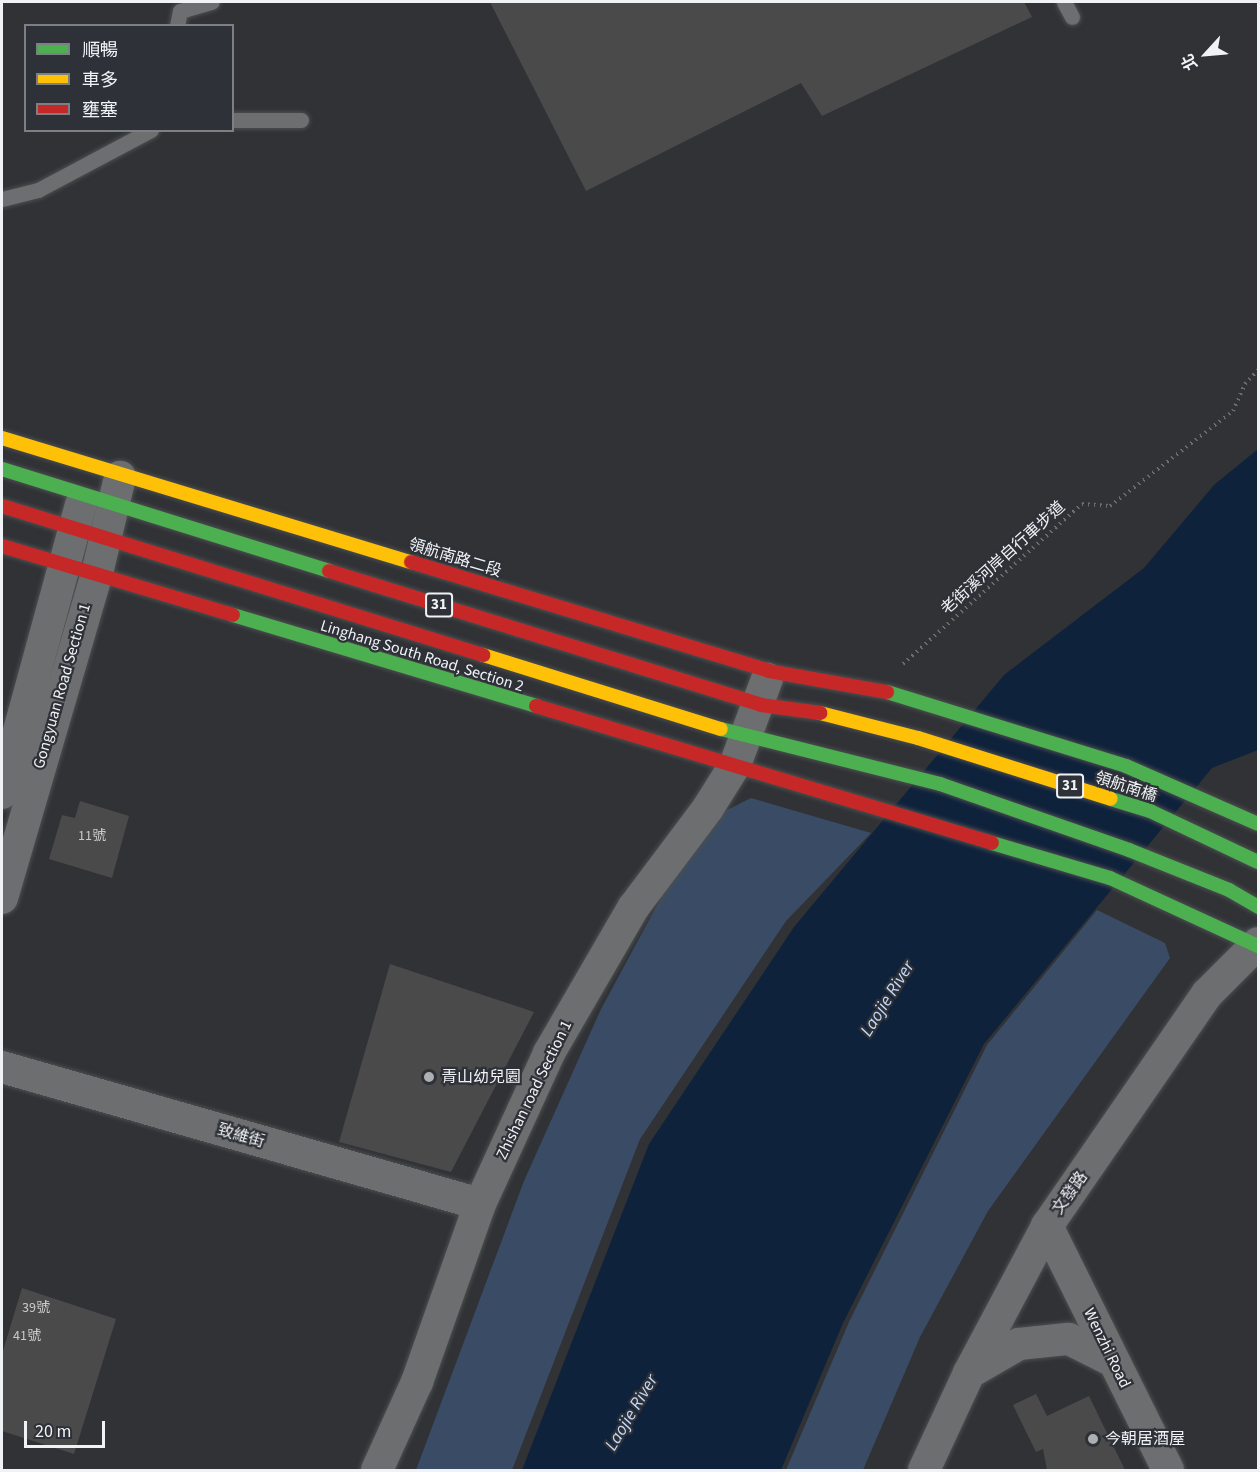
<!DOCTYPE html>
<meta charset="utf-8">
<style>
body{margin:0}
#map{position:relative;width:1260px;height:1472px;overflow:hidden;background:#303235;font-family:"Source Sans 3","Noto Sans TC",sans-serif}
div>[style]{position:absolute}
.green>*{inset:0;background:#3a4c65}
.water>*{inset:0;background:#0f223c}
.building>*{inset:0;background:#4b4a4b}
.path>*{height:4px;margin-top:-2px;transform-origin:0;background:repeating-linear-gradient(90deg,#6c6d6f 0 1.5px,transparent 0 6px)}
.roads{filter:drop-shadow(0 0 2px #4c4e50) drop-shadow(0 0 2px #4c4e50)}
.lane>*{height:15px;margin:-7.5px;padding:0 7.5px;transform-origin:7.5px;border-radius:7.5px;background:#6c6e70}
.street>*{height:32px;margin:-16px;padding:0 16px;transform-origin:16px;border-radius:16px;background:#6c6e70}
.fast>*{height:14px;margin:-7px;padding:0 7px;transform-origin:7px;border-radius:7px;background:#4caf50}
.slow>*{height:14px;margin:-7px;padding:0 7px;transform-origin:7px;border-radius:7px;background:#ffc107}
.jam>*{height:14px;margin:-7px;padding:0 7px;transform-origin:7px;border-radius:7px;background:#c62828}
.dots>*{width:16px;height:16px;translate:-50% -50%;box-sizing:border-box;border:3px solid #2e3137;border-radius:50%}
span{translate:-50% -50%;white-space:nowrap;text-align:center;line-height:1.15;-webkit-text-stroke:4.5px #2e3137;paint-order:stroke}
.number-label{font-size:14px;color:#c7c9cb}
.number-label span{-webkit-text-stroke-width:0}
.shield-label span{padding:2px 4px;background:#2e3137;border:2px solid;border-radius:4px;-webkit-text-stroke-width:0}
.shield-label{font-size:15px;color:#f0f3f6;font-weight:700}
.street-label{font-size:16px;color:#f0f3f6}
.poi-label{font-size:16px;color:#f0f3f6}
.left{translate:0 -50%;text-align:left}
.water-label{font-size:18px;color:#c2dafd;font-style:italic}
.frame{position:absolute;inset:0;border:3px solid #f0f3f6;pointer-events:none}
.legend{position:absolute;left:24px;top:24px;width:210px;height:108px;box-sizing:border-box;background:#2e3137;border:2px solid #7c7f83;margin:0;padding:8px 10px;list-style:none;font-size:18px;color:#f0f3f6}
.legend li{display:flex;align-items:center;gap:12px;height:30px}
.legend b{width:30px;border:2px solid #7c7f83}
.north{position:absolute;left:1176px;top:24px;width:60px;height:60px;-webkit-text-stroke:4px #2e3137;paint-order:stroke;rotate:244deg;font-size:16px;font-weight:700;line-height:24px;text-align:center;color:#f0f3f6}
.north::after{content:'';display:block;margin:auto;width:21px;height:27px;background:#f0f3f6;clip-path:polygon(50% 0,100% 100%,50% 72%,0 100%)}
.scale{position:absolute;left:24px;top:1421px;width:81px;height:27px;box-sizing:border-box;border:3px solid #f0f3f6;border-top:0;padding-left:8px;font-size:18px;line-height:21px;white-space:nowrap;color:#f0f3f6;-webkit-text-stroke:4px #2e3137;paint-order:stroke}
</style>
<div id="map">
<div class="green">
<div style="clip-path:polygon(751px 798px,871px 833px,786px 921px,640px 1139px,512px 1470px,416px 1470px,524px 1181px,601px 1009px,682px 859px,725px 811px)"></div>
<div style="clip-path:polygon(1097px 910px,1165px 943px,1170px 958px,988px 1211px,920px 1337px,863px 1470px,786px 1470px,849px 1322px,987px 1045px)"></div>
</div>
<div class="water">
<div style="clip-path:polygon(1258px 449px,1258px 750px,1212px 768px,984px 1044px,843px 1323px,781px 1470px,522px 1470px,649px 1144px,794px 927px,1004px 675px,1144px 568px,1214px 485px)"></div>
</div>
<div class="building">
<div style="clip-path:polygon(490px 2px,1024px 2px,1032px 17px,822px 116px,801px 83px,586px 191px)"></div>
<div style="clip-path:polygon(80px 801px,129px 816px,112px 878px,49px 859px,62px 815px,75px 818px)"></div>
<div style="clip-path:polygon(390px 964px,534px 1012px,451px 1172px,339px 1142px)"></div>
<div style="clip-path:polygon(22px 1288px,116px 1319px,74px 1454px,2px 1431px,2px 1354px)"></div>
<div style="clip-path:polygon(1036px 1394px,1047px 1416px,1089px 1396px,1125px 1470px,1047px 1470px,1043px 1449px,1036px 1452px,1013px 1405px)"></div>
</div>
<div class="path">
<div style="left:903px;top:664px;width:240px;rotate:-41.8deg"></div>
<div style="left:1082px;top:504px;width:28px;rotate:4deg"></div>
<div style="left:1110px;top:506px;width:155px;rotate:-37.7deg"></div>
<div style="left:1233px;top:411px;width:30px;rotate:-66deg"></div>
<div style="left:1245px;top:384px;width:19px;rotate:-47deg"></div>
</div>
<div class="roads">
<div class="lane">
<div style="left:1064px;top:2px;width:17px;rotate:62deg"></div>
<div style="left:177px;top:26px;width:15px;rotate:-79deg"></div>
<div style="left:180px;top:11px;width:33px;rotate:-16deg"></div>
<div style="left:232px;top:120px;width:69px"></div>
<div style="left:2px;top:199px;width:37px;rotate:-14deg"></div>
<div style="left:38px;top:190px;width:128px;rotate:-28deg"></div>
</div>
<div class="street">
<div style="left:2px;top:793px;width:299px;rotate:-74.7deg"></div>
<div style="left:2px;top:898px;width:339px;rotate:-73.7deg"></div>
<div style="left:97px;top:573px;width:99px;rotate:-76.5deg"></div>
<div style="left:2px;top:1067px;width:497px;rotate:16deg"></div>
<div style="left:1047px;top:1226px;width:272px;rotate:63.6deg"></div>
<div style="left:969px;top:1373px;width:58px;rotate:-30.1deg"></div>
<div style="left:1019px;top:1344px;width:19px;rotate:-6deg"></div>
<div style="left:1038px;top:1342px;width:31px;rotate:-6deg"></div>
<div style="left:1069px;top:1339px;width:49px;rotate:26.6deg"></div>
<div style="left:377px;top:1470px;width:97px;rotate:-65.6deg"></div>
<div style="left:417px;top:1382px;width:189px;rotate:-70.5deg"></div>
<div style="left:480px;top:1204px;width:166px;rotate:-65.4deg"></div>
<div style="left:549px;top:1053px;width:168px;rotate:-59.9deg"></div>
<div style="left:633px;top:908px;width:125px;rotate:-53.1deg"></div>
<div style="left:708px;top:808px;width:51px;rotate:-57.9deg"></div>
<div style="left:735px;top:765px;width:92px;rotate:-69.6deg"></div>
<div style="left:924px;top:1470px;width:107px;rotate:-65.1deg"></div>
<div style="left:969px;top:1373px;width:166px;rotate:-62deg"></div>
<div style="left:1047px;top:1226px;width:282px;rotate:-55.4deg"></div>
<div style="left:1207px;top:994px;width:72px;rotate:-45deg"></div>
</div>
<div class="fast">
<div style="left:2px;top:469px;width:343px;rotate:17.3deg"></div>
<div style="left:233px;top:615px;width:316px;rotate:16.7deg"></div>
<div style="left:887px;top:692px;width:250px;rotate:17.2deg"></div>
<div style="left:1126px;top:766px;width:144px;rotate:23.7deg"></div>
<div style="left:721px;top:729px;width:226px;rotate:14.1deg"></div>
<div style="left:940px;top:784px;width:200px;rotate:19.2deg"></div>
<div style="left:1129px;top:850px;width:108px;rotate:21.8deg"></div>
<div style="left:1229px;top:890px;width:34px;rotate:30deg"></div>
<div style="left:1111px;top:799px;width:41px;rotate:17.1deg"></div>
<div style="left:1150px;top:811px;width:119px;rotate:25.3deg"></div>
<div style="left:992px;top:843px;width:123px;rotate:16.5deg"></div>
<div style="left:1110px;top:878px;width:163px;rotate:24.7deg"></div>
</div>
<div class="slow">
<div style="left:2px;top:438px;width:427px;rotate:16.9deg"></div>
<div style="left:483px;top:655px;width:249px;rotate:17.3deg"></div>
<div style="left:820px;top:713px;width:101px;rotate:14.3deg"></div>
<div style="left:918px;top:738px;width:202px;rotate:17.5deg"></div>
</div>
<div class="jam">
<div style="left:2px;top:506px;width:504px;rotate:17.21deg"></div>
<div style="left:2px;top:546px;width:241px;rotate:16.6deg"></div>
<div style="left:411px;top:562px;width:374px;rotate:16.9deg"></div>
<div style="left:769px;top:671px;width:120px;rotate:10.1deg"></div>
<div style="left:329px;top:571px;width:452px;rotate:17.2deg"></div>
<div style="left:761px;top:705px;width:60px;rotate:7.7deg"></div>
<div style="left:536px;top:706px;width:476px;rotate:16.7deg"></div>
</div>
</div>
<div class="dots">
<div style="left:429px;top:1077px;background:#adafb2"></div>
<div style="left:1093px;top:1439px;background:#adafb2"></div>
</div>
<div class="number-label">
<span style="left:92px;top:836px">11號</span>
<span style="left:36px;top:1308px">39號</span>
<span style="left:27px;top:1336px">41號</span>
</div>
<div class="shield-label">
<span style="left:439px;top:605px">31</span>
<span style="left:1070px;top:786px">31</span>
</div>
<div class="street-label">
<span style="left:455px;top:558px;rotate:17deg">領航南路二段</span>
<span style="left:1003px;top:558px;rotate:-42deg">老街溪河岸自行車步道</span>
<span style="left:422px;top:656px;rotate:17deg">Linghang South Road, Section 2</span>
<span style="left:62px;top:686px;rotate:-74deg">Gongyuan Road Section 1</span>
<span style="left:1126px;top:787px;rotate:18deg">領航南橋</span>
<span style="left:534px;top:1090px;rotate:-64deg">Zhishan road Section 1</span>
<span style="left:241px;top:1136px;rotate:16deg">致維街</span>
<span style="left:1070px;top:1193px;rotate:-55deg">文發路</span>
<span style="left:1107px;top:1348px;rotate:64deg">Wenzhi Road</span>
</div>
<div class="poi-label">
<span class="left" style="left:441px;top:1077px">青山幼兒園</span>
<span class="left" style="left:1105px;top:1439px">今朝居酒屋</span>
</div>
<div class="water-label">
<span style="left:888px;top:999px;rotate:-58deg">Laojie River</span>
<span style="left:632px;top:1413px;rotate:-59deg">Laojie River</span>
</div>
<div class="frame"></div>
<ul class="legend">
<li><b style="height:8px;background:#4caf50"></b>順暢</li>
<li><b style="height:8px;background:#ffc107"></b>車多</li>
<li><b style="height:8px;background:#c62828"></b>壅塞</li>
</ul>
<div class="north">北</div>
<div class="scale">20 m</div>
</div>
